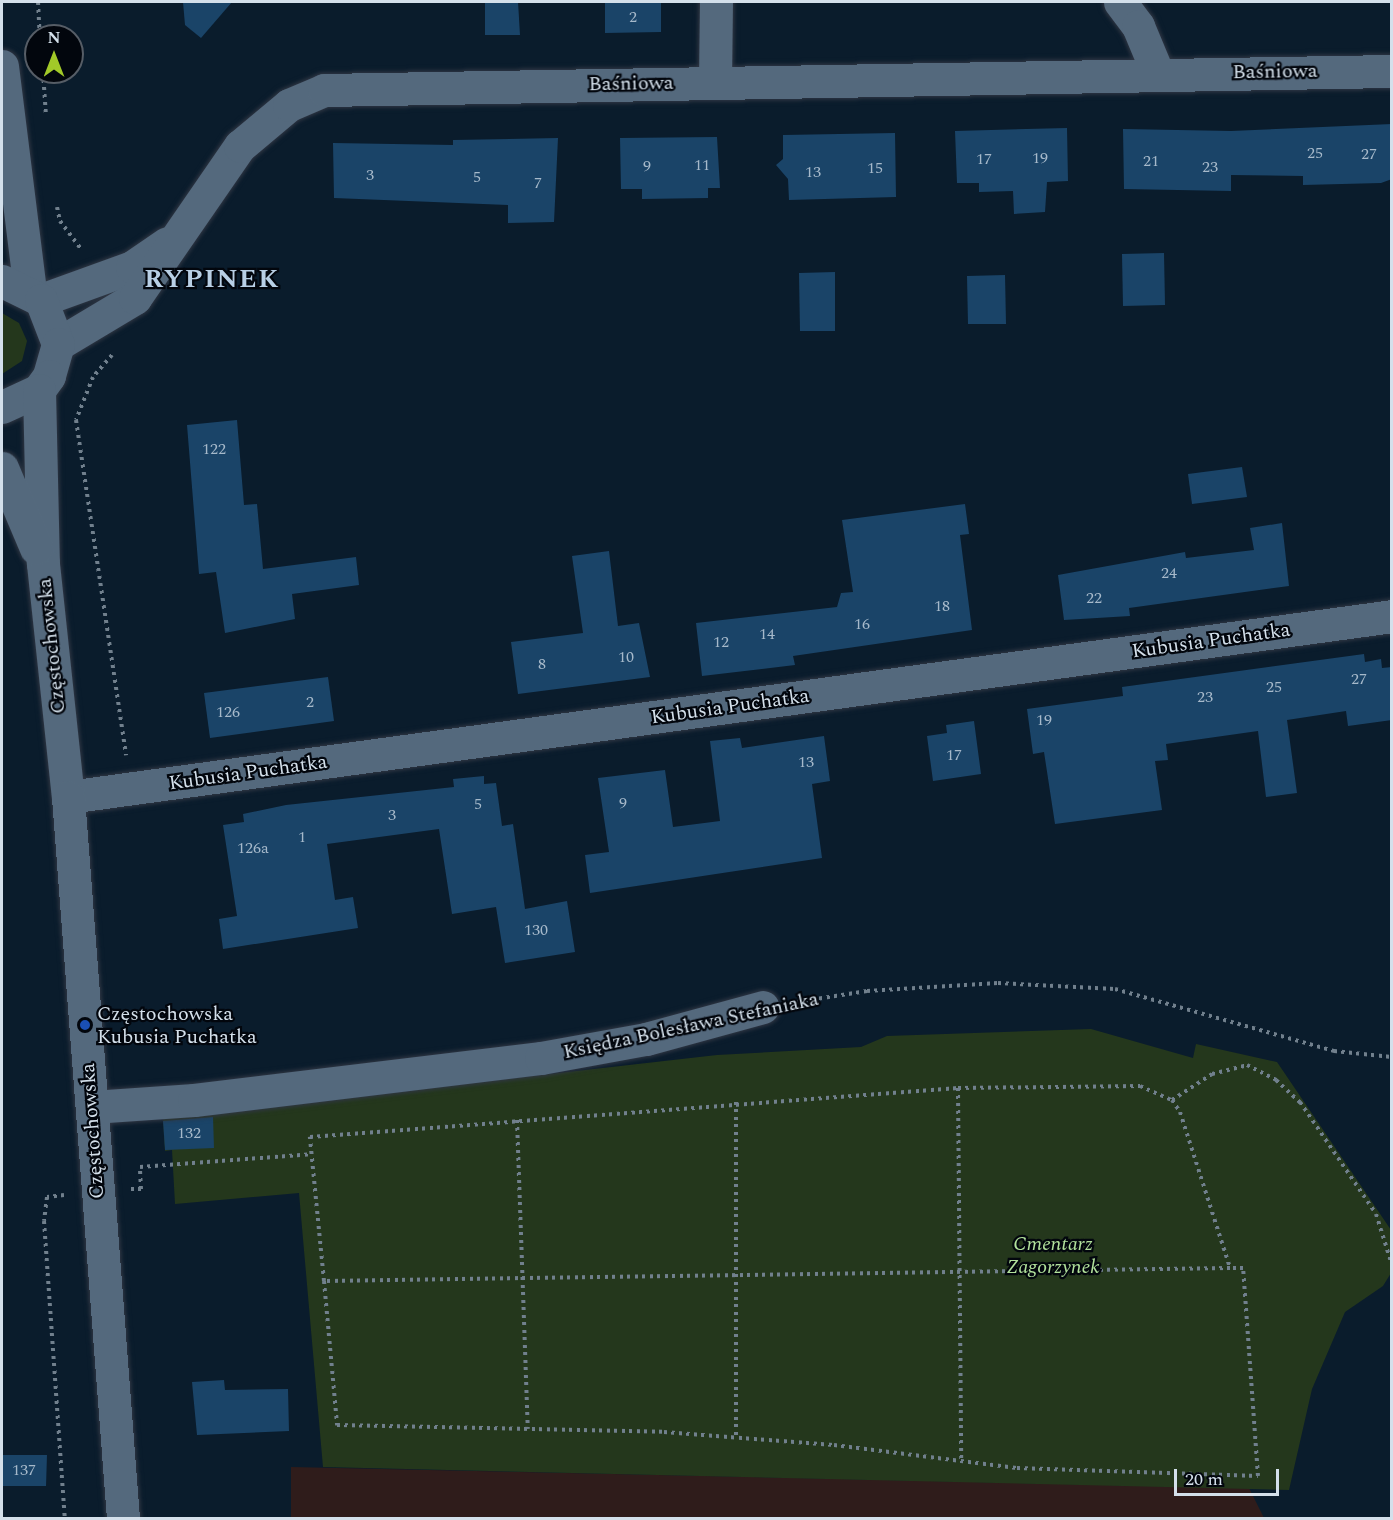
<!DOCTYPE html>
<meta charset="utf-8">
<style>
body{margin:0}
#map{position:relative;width:1393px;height:1520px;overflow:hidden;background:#0a1c2c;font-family:Spectral,serif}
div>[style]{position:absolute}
.industrial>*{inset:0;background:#2f1c1b}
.green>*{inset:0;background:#24371c}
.building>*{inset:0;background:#1a4468}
.path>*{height:4px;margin-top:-2px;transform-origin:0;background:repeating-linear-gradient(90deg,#71808d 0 3px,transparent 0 7.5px)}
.roads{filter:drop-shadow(0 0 2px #2f3643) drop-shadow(0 0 2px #2f3643)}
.street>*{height:33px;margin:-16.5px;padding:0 16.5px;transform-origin:16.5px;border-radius:16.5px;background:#54697d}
.secondary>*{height:33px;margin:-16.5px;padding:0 16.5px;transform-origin:16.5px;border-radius:16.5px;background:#54697d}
.dots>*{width:16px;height:16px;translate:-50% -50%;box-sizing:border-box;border:3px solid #02060d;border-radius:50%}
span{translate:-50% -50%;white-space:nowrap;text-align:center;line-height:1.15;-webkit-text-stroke:4.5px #02060d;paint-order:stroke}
.number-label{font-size:16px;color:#a6b9ca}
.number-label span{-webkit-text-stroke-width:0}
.street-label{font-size:20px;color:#d4e0eb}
.poi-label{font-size:20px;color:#d4e0eb}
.left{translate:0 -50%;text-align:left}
.park-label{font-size:20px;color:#b2e29c;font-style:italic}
.district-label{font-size:26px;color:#b8cfe5;font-weight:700;letter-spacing:1.5px}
.frame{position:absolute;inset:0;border:3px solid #d4e0eb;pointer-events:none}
.north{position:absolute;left:24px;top:24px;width:60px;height:60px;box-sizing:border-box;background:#02060d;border:2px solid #565d66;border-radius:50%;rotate:0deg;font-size:16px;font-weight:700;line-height:24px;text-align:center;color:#d4e0eb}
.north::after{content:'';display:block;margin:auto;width:21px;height:27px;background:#a2c928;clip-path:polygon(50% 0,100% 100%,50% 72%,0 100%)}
.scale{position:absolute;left:1174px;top:1469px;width:105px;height:27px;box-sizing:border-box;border:3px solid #d4e0eb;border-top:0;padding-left:8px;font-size:18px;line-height:21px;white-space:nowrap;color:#d4e0eb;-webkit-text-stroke:4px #02060d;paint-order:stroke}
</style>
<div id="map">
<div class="industrial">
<div style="clip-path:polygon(291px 1467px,1249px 1488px,1264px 1518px,291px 1518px)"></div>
</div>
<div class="green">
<div style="clip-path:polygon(2px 313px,19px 323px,27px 341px,22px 361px,2px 374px)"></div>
<div style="clip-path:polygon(1091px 1029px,1193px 1058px,1196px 1044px,1277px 1062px,1391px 1230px,1391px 1273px,1383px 1286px,1345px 1312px,1312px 1389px,1289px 1490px,323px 1467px,299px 1193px,175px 1204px,172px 1150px,165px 1151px,163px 1118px,717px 1055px,861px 1047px,887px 1036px)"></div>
</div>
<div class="building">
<div style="clip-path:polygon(183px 2px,232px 2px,201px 38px,185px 25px)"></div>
<div style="clip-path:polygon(485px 2px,518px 2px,520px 35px,485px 35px)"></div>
<div style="clip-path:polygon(605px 2px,661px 2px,661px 32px,605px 33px)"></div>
<div style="clip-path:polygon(1392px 124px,1392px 179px,1381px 183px,1303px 185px,1303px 176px,1231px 175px,1231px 191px,1124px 189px,1123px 129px,1231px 131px)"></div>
<div style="clip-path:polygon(1067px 128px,1068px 181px,1047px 182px,1045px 212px,1014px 214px,1013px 191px,979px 192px,979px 183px,957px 183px,955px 131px)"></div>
<div style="clip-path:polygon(895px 133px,896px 197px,789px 200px,788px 179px,776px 165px,783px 159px,783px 135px)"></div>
<div style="clip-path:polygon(717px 137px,720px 188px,708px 188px,708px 198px,642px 199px,642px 189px,621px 189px,620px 138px)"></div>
<div style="clip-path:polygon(558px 138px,554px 222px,508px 223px,508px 205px,334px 198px,333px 143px,453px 145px,453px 140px)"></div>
<div style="clip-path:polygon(1164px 253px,1165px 305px,1123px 306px,1122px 254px)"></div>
<div style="clip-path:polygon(835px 272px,835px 331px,800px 331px,799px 273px)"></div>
<div style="clip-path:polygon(1005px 275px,1006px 324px,968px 324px,967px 276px)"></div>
<div style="clip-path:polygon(237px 420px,244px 505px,257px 504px,263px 569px,356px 557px,359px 585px,292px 594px,295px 619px,225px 633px,216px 572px,199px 574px,187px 425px)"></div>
<div style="clip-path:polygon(1242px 467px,1247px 497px,1192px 504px,1188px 474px)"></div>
<div style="clip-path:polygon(965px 504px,969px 534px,960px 535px,972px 630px,793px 656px,795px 665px,702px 676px,696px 623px,837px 607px,841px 593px,853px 592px,842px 520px)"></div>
<div style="clip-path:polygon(1282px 523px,1289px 586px,1129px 608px,1130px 616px,1064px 620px,1058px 575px,1185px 552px,1186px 558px,1254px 550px,1250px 528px)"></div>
<div style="clip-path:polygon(609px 551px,618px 626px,639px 623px,650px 677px,518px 694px,511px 642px,583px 633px,572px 556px)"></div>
<div style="clip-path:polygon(1364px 654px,1365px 662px,1381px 659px,1382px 668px,1392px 667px,1392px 720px,1348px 726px,1346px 711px,1287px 720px,1297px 793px,1266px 797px,1258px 731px,1166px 744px,1168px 760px,1155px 761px,1162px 810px,1055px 824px,1044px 752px,1033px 754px,1027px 709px,1123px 696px,1122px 687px)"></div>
<div style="clip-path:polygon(328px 677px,334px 721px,210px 738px,204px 693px)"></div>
<div style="clip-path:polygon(974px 721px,981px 774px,933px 781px,927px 736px,947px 733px,946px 725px)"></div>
<div style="clip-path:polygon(824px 736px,830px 781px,812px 784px,822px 858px,590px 893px,585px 855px,609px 852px,598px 778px,665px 770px,673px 827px,720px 821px,710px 741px,740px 738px,742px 748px)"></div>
<div style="clip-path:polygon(484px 776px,484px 784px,496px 783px,502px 826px,513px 824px,525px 909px,567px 901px,575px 952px,505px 963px,496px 907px,452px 914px,439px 829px,327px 844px,335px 900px,353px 897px,358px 928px,223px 949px,219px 919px,237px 916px,223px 825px,244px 822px,243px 814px,286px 805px,454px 787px,453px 779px)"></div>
<div style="clip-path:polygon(213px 1117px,214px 1148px,165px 1150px,163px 1121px)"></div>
<div style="clip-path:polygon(224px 1380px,225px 1390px,288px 1389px,289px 1431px,197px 1435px,192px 1382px)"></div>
<div style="clip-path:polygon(2px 1455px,47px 1455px,46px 1486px,2px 1486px)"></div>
</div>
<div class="path">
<div style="left:38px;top:2px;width:34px;rotate:87deg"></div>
<div style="left:43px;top:72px;width:44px;rotate:86.1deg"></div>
<div style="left:57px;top:207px;width:14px;rotate:78deg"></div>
<div style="left:60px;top:221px;width:35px;rotate:53deg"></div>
<div style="left:112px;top:355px;width:29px;rotate:131deg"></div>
<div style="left:93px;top:377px;width:46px;rotate:111.6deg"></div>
<div style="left:76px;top:420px;width:339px;rotate:81.5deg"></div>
<div style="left:797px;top:1002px;width:71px;rotate:-8.9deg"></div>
<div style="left:867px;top:991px;width:131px;rotate:-3.5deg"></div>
<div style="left:998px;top:983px;width:117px;rotate:2.9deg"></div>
<div style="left:1115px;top:989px;width:228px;rotate:15.8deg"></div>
<div style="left:1334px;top:1051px;width:58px;rotate:5.9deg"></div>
<div style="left:1140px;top:1086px;width:35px;rotate:24deg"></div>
<div style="left:1172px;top:1100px;width:14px;rotate:56deg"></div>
<div style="left:1180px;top:1112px;width:164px;rotate:72.2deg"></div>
<div style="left:1230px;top:1268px;width:906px;rotate:179.18deg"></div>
<div style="left:324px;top:1281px;width:145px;rotate:-95.6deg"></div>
<div style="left:310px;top:1137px;width:650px;rotate:-4.32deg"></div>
<div style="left:958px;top:1088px;width:182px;rotate:-0.6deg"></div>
<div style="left:958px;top:1088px;width:375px;rotate:89.5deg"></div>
<div style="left:1172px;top:1100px;width:48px;rotate:-33deg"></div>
<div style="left:1212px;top:1074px;width:36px;rotate:-14deg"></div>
<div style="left:1247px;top:1065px;width:33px;rotate:27deg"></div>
<div style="left:1276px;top:1080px;width:33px;rotate:43deg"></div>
<div style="left:1300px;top:1102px;width:135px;rotate:55.8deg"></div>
<div style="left:1376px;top:1214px;width:53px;rotate:72.6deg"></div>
<div style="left:736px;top:1102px;width:335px;rotate:90deg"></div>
<div style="left:517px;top:1120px;width:309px;rotate:88deg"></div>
<div style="left:131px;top:1189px;width:10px"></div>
<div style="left:141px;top:1189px;width:22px;rotate:-93deg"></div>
<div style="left:140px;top:1167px;width:171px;rotate:-4.3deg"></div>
<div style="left:64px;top:1195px;width:17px;rotate:173deg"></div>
<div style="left:47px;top:1197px;width:24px;rotate:97deg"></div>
<div style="left:44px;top:1221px;width:298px;rotate:86deg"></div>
<div style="left:324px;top:1281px;width:145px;rotate:84.8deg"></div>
<div style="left:337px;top:1425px;width:327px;rotate:1.2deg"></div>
<div style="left:664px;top:1432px;width:170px;rotate:4.4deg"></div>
<div style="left:834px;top:1445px;width:184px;rotate:7.2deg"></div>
<div style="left:1017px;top:1468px;width:241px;rotate:1.9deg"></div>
<div style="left:1258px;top:1476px;width:209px;rotate:-94.1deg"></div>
<div style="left:1243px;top:1268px;width:13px;rotate:180deg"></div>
</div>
<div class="roads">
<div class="street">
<div style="left:1120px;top:2px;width:30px;rotate:53deg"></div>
<div style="left:1138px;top:26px;width:52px;rotate:67.4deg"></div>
<div style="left:715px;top:82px;width:80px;rotate:-89.3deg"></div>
<div style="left:41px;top:300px;width:97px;rotate:-19.9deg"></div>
<div style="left:132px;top:267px;width:42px;rotate:-34.4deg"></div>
<div style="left:58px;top:344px;width:90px;rotate:-30.9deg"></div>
<div style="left:135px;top:298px;width:185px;rotate:-55.4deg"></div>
<div style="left:240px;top:146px;width:64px;rotate:-39.9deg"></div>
<div style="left:289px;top:105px;width:38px;rotate:-23deg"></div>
<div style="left:324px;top:90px;width:1068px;rotate:-1.02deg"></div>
<div style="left:68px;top:797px;width:1336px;rotate:-7.78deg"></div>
<div style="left:92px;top:1107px;width:102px;rotate:-3.9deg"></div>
<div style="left:194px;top:1100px;width:350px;rotate:-6.9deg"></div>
<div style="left:541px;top:1058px;width:107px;rotate:-10.3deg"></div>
<div style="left:646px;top:1039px;width:121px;rotate:-15.3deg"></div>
</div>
<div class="secondary">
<div style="left:2px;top:66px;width:227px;rotate:82.9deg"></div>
<div style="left:2px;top:281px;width:43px;rotate:26deg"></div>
<div style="left:41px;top:300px;width:47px;rotate:68.9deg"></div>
<div style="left:58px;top:344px;width:33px;rotate:106deg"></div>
<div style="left:49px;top:376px;width:17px;rotate:126deg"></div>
<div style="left:39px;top:390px;width:41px;rotate:155.3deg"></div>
<div style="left:39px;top:390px;width:174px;rotate:88.7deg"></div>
<div style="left:43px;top:564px;width:234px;rotate:83.9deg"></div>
<div style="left:68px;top:797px;width:723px;rotate:85.64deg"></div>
<div style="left:2px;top:468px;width:87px;rotate:67deg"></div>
</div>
</div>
<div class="dots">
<div style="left:85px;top:1025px;background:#1a4fb4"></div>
</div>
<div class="number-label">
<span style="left:633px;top:17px">2</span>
<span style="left:1315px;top:153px">25</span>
<span style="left:1369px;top:154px">27</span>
<span style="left:1040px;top:158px">19</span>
<span style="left:984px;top:159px">17</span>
<span style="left:1151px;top:161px">21</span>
<span style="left:702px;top:165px">11</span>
<span style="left:647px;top:166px">9</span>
<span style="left:1210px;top:167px">23</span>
<span style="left:875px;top:168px">15</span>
<span style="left:813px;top:172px">13</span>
<span style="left:370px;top:175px">3</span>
<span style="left:477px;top:177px">5</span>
<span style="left:538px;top:183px">7</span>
<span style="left:214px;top:449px">122</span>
<span style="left:1169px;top:573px">24</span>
<span style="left:1094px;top:598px">22</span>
<span style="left:942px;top:606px">18</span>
<span style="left:862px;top:624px">16</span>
<span style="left:767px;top:634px">14</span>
<span style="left:721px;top:642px">12</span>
<span style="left:626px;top:657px">10</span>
<span style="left:542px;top:664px">8</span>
<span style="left:1359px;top:679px">27</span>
<span style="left:1274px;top:687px">25</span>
<span style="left:1205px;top:697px">23</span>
<span style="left:310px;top:702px">2</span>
<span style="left:228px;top:712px">126</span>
<span style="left:1044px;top:720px">19</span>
<span style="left:954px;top:755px">17</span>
<span style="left:806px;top:762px">13</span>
<span style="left:623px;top:803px">9</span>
<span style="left:478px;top:804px">5</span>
<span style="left:392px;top:815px">3</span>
<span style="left:302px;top:837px">1</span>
<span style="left:253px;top:848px">126a</span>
<span style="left:536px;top:930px">130</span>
<span style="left:189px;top:1133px">132</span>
<span style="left:24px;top:1470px">137</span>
</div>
<div class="street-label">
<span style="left:1275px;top:72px;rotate:-1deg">Baśniowa</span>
<span style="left:631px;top:84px;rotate:-1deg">Baśniowa</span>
<span style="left:1211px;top:641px;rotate:-8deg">Kubusia Puchatka</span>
<span style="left:52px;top:646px;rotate:-96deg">Częstochowska</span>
<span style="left:730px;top:707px;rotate:-8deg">Kubusia Puchatka</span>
<span style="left:248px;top:773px;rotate:-8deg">Kubusia Puchatka</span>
<span style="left:691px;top:1026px;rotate:-12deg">Księdza Bolesława Stefaniaka</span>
<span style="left:93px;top:1131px;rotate:-94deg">Częstochowska</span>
</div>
<div class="poi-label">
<span class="left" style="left:97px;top:1026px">Częstochowska<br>Kubusia Puchatka</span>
</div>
<div class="park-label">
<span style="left:1053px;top:1256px">Cmentarz<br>Zagorzynek</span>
</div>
<div class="district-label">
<span style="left:212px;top:280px">RYPINEK</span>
</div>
<div class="frame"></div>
<div class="north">N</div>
<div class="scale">20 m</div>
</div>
